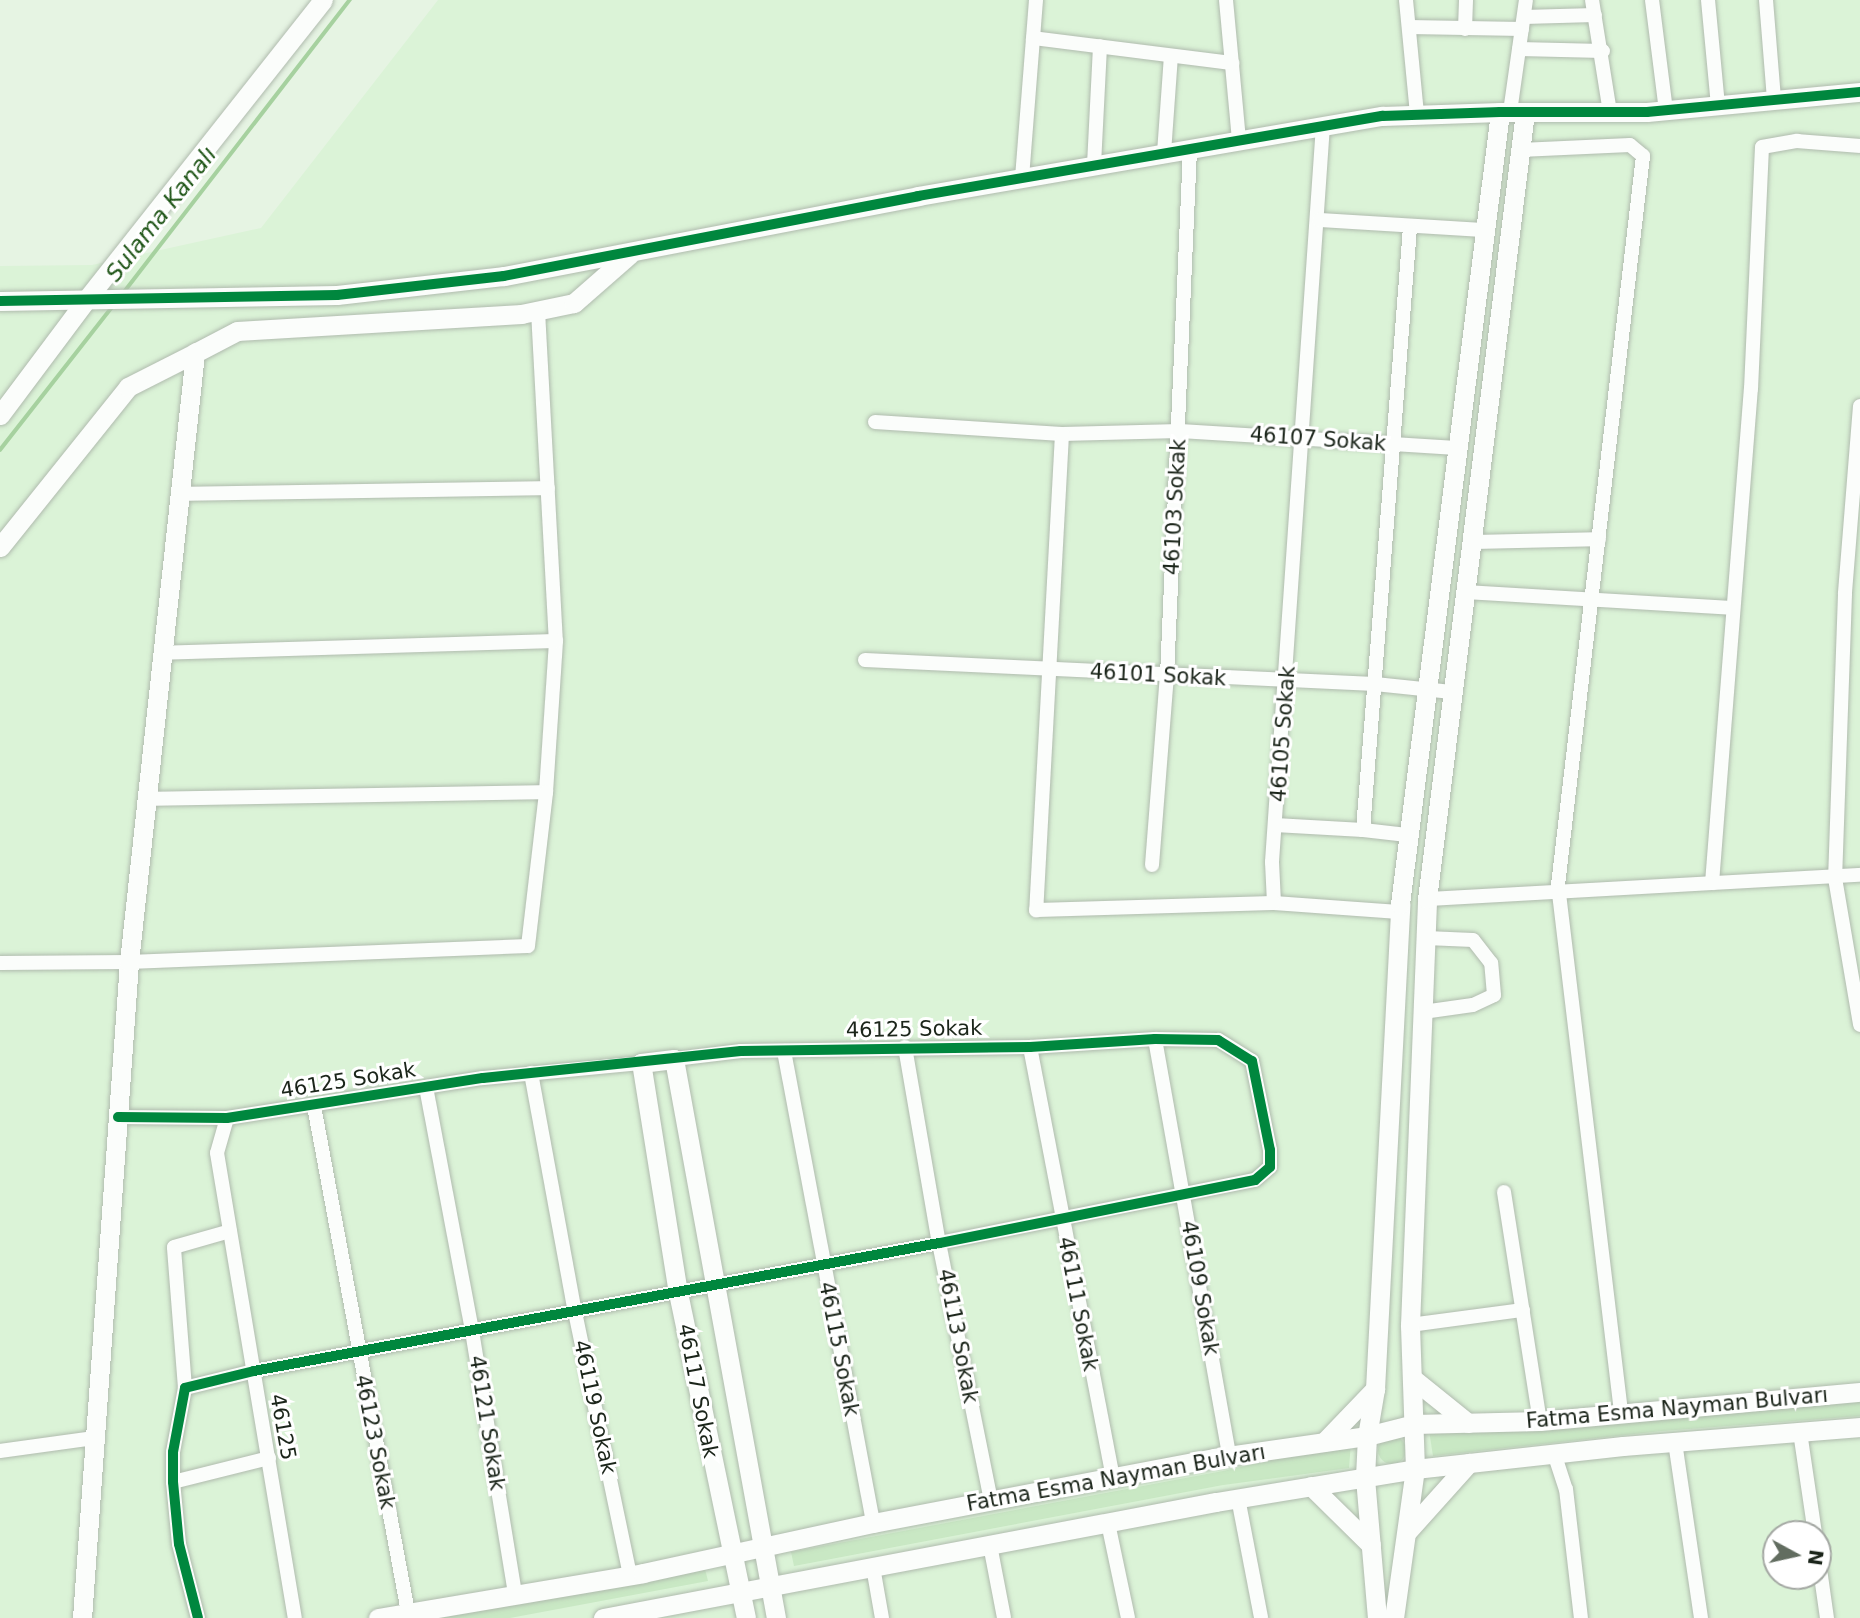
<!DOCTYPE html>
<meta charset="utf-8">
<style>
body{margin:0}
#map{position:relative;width:1860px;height:1618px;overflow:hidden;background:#e6f4e3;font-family:"DejaVu Sans",sans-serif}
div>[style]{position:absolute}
.built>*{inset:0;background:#dbf3d7}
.green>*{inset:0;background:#c9e8c4}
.round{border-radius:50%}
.stream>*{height:3.5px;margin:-1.75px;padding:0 1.75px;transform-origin:1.75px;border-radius:1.75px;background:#a6d19f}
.roads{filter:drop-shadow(0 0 2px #b0bbae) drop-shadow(0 0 2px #b0bbae)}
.street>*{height:14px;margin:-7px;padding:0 7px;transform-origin:7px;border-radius:7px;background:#fbfdfb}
.secondary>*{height:19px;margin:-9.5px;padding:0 9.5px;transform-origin:9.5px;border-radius:9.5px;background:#fbfdfb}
.cycleway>*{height:10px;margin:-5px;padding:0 5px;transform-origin:5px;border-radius:5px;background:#00873e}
span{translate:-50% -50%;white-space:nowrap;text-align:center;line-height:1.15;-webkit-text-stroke:6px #fff;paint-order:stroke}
.street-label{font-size:21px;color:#1b251a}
.water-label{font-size:23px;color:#1f5517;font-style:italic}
.north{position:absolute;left:1762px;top:1520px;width:70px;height:70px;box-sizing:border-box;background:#fff;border:2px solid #a4a8a3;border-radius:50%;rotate:98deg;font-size:19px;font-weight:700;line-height:28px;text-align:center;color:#1b251a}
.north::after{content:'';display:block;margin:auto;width:24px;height:32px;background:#626d60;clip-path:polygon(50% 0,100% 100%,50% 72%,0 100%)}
</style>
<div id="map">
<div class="built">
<div style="clip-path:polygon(evenodd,438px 0,1860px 0,1860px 1618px,0 1618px,0 266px,92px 265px,261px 228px,438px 0,1776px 1534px,1818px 1534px,1818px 1576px,1776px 1576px,1776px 1534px)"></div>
</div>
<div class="green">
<div style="clip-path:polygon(1860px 1401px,1860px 1416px,1662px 1431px,1433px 1456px,1429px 1430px)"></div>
<div class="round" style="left:1378px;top:1436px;width:28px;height:28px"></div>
<div style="clip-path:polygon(1351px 1442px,1349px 1468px,1223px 1485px,794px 1566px,791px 1552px,1223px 1471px)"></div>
<div style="clip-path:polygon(705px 1569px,708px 1581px,510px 1618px,438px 1618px)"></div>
</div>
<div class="stream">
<div style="left:124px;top:292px;width:369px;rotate:-52.3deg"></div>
<div style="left:0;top:450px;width:183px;rotate:-51.9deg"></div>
</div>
<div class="roads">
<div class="street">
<div style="left:1226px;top:0;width:140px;rotate:84.7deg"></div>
<div style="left:1406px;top:0;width:115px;rotate:84.5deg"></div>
<div style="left:1592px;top:0;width:113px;rotate:80.9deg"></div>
<div style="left:1652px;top:0;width:112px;rotate:82.8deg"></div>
<div style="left:1708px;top:0;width:105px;rotate:84.6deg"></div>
<div style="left:1766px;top:0;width:100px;rotate:85.4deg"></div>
<div style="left:1524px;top:17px;width:71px;rotate:-1.6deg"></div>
<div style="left:1409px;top:27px;width:113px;rotate:1deg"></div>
<div style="left:1465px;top:29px;width:29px;rotate:-88deg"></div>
<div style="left:1033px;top:38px;width:201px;rotate:7.2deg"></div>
<div style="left:1519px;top:49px;width:84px;rotate:1.4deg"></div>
<div style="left:1510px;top:112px;width:113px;rotate:-81.9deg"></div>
<div style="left:1323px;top:125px;width:739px;rotate:93.96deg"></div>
<div style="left:1272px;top:862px;width:41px;rotate:87.2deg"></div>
<div style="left:1274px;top:903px;width:125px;rotate:4.1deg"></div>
<div style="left:1520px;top:150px;width:110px;rotate:-2.6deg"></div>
<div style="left:1630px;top:145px;width:17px;rotate:40deg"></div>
<div style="left:1643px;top:156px;width:734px;rotate:96.65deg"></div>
<div style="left:1558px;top:885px;width:531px;rotate:83.18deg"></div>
<div style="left:1164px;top:153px;width:97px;rotate:-85.9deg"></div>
<div style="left:1094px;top:165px;width:119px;rotate:-87.1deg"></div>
<div style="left:1022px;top:178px;width:179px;rotate:-85.5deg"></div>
<div style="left:1319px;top:220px;width:165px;rotate:3.5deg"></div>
<div style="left:538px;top:311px;width:330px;rotate:86.9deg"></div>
<div style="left:1860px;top:406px;width:189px;rotate:94.6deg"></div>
<div style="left:1845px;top:594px;width:284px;rotate:92deg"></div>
<div style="left:1835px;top:878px;width:149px;rotate:80.3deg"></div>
<div style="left:875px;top:422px;width:187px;rotate:3.7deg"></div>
<div style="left:1062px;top:434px;width:118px;rotate:-1.5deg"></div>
<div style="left:1180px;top:431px;width:277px;rotate:3.5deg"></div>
<div style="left:1062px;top:434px;width:477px;rotate:93.1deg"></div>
<div style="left:1036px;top:910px;width:238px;rotate:-1.7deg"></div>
<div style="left:180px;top:494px;width:368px;rotate:-0.9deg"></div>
<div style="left:1470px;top:542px;width:129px;rotate:-1.3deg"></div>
<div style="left:1464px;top:592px;width:269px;rotate:3.4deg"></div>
<div style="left:865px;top:660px;width:511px;rotate:2.69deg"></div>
<div style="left:1375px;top:684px;width:77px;rotate:5.9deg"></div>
<div style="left:147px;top:799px;width:399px;rotate:-1deg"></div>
<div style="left:546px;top:792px;width:151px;rotate:-86.2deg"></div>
<div style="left:556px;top:641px;width:394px;rotate:178.3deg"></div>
<div style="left:1275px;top:825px;width:88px;rotate:3.3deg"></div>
<div style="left:1407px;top:835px;width:44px;rotate:-173.5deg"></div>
<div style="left:1363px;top:830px;width:604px;rotate:-85.54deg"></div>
<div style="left:1152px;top:865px;width:190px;rotate:-85.5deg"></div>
<div style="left:1167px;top:676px;width:528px;rotate:-87.5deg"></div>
<div style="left:1712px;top:883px;width:496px;rotate:-85.5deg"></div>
<div style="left:1751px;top:389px;width:242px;rotate:-87.4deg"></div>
<div style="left:1762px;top:147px;width:36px;rotate:-10deg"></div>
<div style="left:1797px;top:141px;width:63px;rotate:4.5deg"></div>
<div style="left:1427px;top:899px;width:434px;rotate:-3.2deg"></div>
<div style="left:0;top:963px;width:129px;rotate:-0.4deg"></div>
<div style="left:129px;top:962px;width:399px;rotate:-2.3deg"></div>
<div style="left:528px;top:946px;width:155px;rotate:-83.3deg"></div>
<div style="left:1423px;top:1012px;width:50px;rotate:-8deg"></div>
<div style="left:1473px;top:1005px;width:23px;rotate:-25deg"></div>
<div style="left:1494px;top:995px;width:32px;rotate:-95deg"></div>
<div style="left:1491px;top:963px;width:29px;rotate:-128deg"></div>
<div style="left:1473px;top:940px;width:47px;rotate:-177.6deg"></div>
<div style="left:1155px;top:1039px;width:424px;rotate:79.9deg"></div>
<div style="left:905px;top:1047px;width:199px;rotate:80.2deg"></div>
<div style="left:939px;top:1243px;width:262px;rotate:78.6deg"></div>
<div style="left:1030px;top:1047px;width:438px;rotate:79.1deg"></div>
<div style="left:784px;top:1051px;width:480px;rotate:79.3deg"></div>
<div style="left:531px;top:1073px;width:243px;rotate:79.6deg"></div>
<div style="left:575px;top:1312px;width:269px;rotate:78.2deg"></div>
<div style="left:426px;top:1087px;width:248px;rotate:79.3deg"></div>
<div style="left:472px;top:1331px;width:266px;rotate:80.7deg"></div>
<div style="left:314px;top:1106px;width:515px;rotate:79.48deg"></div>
<div style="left:118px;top:1117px;width:109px;rotate:0.5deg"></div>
<div style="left:227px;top:1118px;width:259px;rotate:-8.9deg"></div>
<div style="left:483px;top:1078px;width:159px;rotate:-5.4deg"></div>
<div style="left:227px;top:1118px;width:36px;rotate:106deg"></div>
<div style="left:217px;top:1153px;width:471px;rotate:80.5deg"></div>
<div style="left:1504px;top:1192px;width:232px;rotate:81.1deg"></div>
<div style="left:1410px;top:1325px;width:114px;rotate:-7.6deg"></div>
<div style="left:185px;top:1388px;width:141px;rotate:-94.5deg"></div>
<div style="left:174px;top:1247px;width:58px;rotate:-15.9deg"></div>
<div style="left:1800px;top:1432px;width:103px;rotate:81.6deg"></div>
<div style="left:1675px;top:1442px;width:178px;rotate:81.6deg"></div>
<div style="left:0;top:1451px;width:95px;rotate:-7.9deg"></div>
<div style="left:1554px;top:1453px;width:38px;rotate:72deg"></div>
<div style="left:1566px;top:1489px;width:130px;rotate:83.4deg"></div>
<div style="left:173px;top:1482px;width:99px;rotate:-14deg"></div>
<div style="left:1238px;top:1498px;width:122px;rotate:79.1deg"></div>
<div style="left:1108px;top:1523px;width:97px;rotate:78.1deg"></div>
<div style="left:990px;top:1545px;width:74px;rotate:79.1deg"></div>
<div style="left:1818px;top:1555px;width:64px;rotate:81.9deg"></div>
<div style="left:873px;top:1567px;width:52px;rotate:80deg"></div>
<div style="left:198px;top:1618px;width:76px;rotate:-104.4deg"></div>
<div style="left:179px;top:1544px;width:62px;rotate:-95.5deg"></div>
<div style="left:173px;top:1482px;width:30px;rotate:-90deg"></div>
<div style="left:173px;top:1452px;width:65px;rotate:-79.4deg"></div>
<div style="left:185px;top:1388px;width:71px;rotate:-13.8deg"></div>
<div style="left:254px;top:1371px;width:697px;rotate:-10.58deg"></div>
<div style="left:939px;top:1243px;width:322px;rotate:-11.3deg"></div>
<div style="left:1255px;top:1180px;width:20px;rotate:-41deg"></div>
<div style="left:1270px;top:1167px;width:17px;rotate:-90deg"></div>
<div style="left:1270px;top:1150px;width:91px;rotate:-101.4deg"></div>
<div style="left:1252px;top:1061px;width:40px;rotate:-148deg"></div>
<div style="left:1218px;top:1040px;width:63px;rotate:-179.1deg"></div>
<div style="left:1155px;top:1039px;width:125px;rotate:176.3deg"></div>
<div style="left:1030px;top:1047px;width:289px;rotate:179.2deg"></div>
<div style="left:741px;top:1051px;width:67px;rotate:173.2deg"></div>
</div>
<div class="secondary">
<div style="left:0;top:301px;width:337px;rotate:-1deg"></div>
<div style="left:337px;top:295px;width:168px;rotate:-6.5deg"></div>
<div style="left:504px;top:276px;width:422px;rotate:-10.9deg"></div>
<div style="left:918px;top:196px;width:471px;rotate:-9.8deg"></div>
<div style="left:1382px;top:116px;width:118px;rotate:-1.9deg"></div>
<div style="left:1500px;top:112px;width:147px"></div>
<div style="left:1647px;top:112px;width:214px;rotate:-5.4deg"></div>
<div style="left:0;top:415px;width:144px;rotate:-53.2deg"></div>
<div style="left:86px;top:300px;width:382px;rotate:-51.7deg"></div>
<div style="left:0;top:547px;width:205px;rotate:-51.3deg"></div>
<div style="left:128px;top:387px;width:75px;rotate:-26.9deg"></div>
<div style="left:1412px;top:1378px;width:72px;rotate:38.8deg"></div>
<div style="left:1324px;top:1442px;width:74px;rotate:-46.1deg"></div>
<div style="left:1311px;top:1486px;width:84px;rotate:44.5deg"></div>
<div style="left:1407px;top:1532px;width:93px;rotate:-48.1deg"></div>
<div style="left:82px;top:1618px;width:658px;rotate:-85.9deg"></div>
<div style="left:129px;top:962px;width:613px;rotate:-83.81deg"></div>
<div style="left:195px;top:353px;width:47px;rotate:-27.6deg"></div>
<div style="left:237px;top:331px;width:285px;rotate:-3.4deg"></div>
<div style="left:521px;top:314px;width:54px;rotate:-11.7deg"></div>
<div style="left:574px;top:303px;width:74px;rotate:-41.2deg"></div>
<div style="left:378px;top:1618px;width:269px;rotate:-9.6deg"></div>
<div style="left:643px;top:1573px;width:235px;rotate:-12.3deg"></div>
<div style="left:873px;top:1523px;width:347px;rotate:-10.8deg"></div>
<div style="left:1214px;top:1458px;width:155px;rotate:-8.2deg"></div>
<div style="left:1367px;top:1436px;width:49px;rotate:-14.3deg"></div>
<div style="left:1414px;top:1424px;width:126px;rotate:-1.4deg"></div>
<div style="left:1540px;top:1421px;width:321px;rotate:-5.2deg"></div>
<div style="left:603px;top:1618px;width:624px;rotate:-10.72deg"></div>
<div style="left:1216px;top:1502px;width:202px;rotate:-9.4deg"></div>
<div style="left:1415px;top:1469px;width:209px;rotate:-6.3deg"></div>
<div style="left:1623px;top:1446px;width:238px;rotate:-4.6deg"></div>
<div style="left:746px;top:1618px;width:332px;rotate:-101.8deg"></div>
<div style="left:678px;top:1293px;width:233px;rotate:-99.1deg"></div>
<div style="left:641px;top:1063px;width:33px;rotate:-7deg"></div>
<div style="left:674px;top:1059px;width:568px;rotate:79.66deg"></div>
<div style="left:1377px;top:1618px;width:142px;rotate:-94.9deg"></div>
<div style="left:1365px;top:1477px;width:41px;rotate:-87.2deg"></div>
<div style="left:1367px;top:1436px;width:48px;rotate:-80.3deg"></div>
<div style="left:1375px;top:1389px;width:486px;rotate:-87deg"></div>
<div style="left:1400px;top:904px;width:798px;rotate:-82.8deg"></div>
<div style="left:1394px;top:1618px;width:150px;rotate:-82deg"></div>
<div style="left:1415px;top:1469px;width:144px;rotate:-92deg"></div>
<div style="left:1410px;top:1325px;width:426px;rotate:-87.7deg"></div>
<div style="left:1427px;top:899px;width:793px;rotate:-82.9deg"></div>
</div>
</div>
<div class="cycleway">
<div style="left:0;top:301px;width:337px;rotate:-1deg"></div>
<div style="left:337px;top:295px;width:168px;rotate:-6.5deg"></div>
<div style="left:504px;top:276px;width:422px;rotate:-10.9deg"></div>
<div style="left:918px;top:196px;width:471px;rotate:-9.8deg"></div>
<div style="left:1382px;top:116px;width:118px;rotate:-1.9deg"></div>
<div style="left:1500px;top:112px;width:147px"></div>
<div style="left:1647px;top:112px;width:214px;rotate:-5.4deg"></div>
<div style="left:118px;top:1117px;width:109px;rotate:0.5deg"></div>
<div style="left:227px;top:1118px;width:259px;rotate:-8.9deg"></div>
<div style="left:483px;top:1078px;width:259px;rotate:-6deg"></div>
<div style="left:741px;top:1051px;width:289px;rotate:-0.8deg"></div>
<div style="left:1030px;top:1047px;width:125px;rotate:-3.7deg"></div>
<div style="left:1155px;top:1039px;width:63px;rotate:0.9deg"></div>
<div style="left:1218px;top:1040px;width:40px;rotate:32deg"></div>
<div style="left:1252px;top:1061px;width:91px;rotate:78.6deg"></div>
<div style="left:1270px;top:1150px;width:17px;rotate:90deg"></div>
<div style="left:1270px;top:1167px;width:20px;rotate:139deg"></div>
<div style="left:1255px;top:1180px;width:322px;rotate:168.7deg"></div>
<div style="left:939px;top:1243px;width:697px;rotate:169.42deg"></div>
<div style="left:254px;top:1371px;width:71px;rotate:166.2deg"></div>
<div style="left:185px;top:1388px;width:65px;rotate:100.6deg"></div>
<div style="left:173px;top:1452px;width:30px;rotate:90deg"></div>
<div style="left:173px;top:1482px;width:62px;rotate:84.5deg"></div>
<div style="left:179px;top:1544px;width:76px;rotate:75.6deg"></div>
</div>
<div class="street-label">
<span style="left:1318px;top:439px;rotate:4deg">46107 Sokak</span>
<span style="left:1175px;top:507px;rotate:-87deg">46103 Sokak</span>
<span style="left:1158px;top:675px;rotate:3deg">46101 Sokak</span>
<span style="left:1283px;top:734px;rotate:-86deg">46105 Sokak</span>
<span style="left:914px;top:1029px;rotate:-1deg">46125 Sokak</span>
<span style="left:348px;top:1080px;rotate:-9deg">46125 Sokak</span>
<span style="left:1200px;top:1288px;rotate:80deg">46109 Sokak</span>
<span style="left:1078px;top:1304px;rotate:79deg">46111 Sokak</span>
<span style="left:958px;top:1336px;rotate:79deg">46113 Sokak</span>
<span style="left:839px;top:1349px;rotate:79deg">46115 Sokak</span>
<span style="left:698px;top:1391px;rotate:79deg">46117 Sokak</span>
<span style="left:595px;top:1407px;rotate:78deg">46119 Sokak</span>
<span style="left:1677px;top:1408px;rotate:-5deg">Fatma Esma Nayman Bulvarı</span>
<span style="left:487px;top:1423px;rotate:81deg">46121 Sokak</span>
<span style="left:283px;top:1427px;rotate:80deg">46125</span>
<span style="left:375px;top:1442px;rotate:79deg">46123 Sokak</span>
<span style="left:1116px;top:1478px;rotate:-10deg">Fatma Esma Nayman Bulvarı</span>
</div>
<div class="water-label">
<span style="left:161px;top:214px;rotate:-52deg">Sulama Kanalı</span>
</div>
<div class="north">N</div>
</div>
